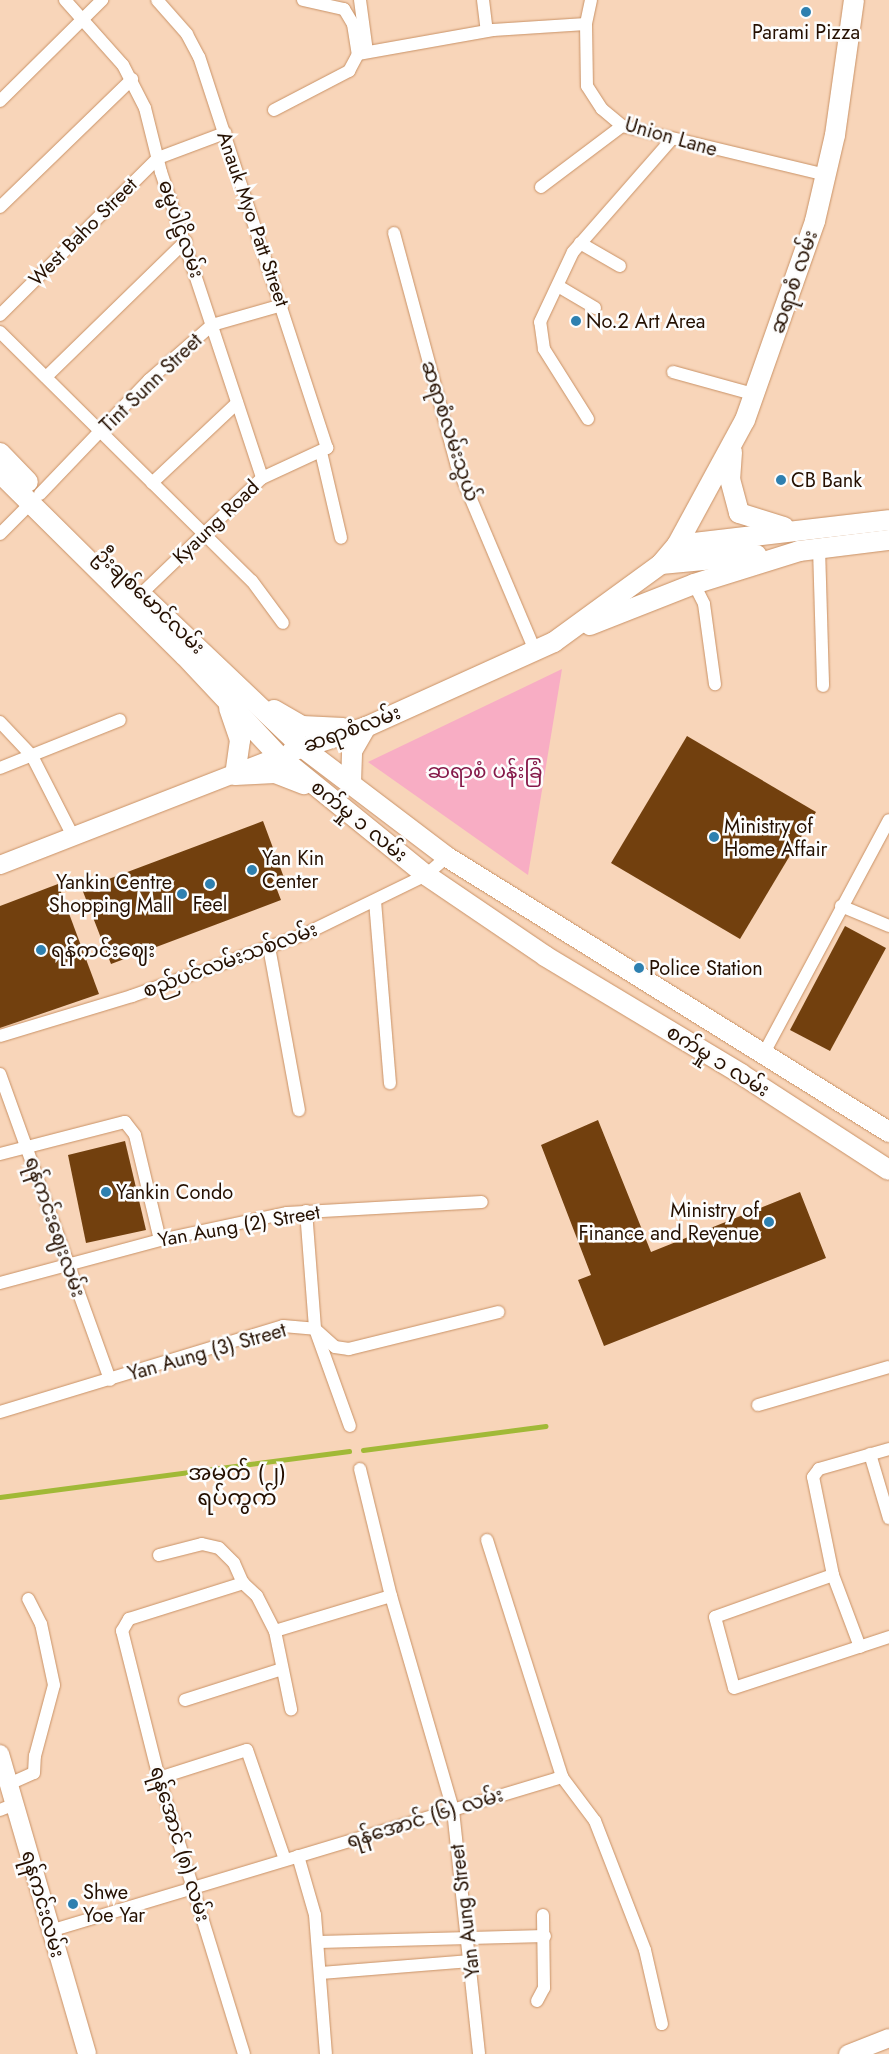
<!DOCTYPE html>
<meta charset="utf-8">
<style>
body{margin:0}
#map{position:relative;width:889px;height:2054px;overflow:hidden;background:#f8d5b9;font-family:Jost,"Noto Sans Myanmar",sans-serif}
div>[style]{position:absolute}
.green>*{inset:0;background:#f8adc4}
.stream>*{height:4.5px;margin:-2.25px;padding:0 2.25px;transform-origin:2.25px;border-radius:2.25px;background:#a1b937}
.building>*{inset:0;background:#72400e}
.roads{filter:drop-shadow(0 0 1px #c99266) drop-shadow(0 0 1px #c99266)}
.street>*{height:12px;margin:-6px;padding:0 6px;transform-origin:6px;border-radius:6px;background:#fff}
.secondary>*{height:18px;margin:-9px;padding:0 9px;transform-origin:9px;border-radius:9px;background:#fff}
.primary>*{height:20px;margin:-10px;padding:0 10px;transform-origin:10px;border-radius:10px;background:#fff}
.dots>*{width:14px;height:14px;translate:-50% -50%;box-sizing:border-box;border:2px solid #fdfdfd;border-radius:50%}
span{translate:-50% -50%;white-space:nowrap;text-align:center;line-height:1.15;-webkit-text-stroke:5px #fdfdfd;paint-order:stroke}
.poi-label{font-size:20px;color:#251001}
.left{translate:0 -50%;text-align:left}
.right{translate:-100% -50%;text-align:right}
.street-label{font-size:20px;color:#251001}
.park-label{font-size:20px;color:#851949}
.quarter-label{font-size:22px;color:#251001}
</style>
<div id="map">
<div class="green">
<div style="clip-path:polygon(562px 669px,528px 875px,368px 762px)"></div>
</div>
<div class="stream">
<div style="left:363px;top:1450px;width:184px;rotate:-7.5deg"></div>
<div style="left:0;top:1497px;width:352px;rotate:-7.5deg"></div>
</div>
<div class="building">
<div style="clip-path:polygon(687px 736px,816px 812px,740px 939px,611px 863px)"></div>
<div style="clip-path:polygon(263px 821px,286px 883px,276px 887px,281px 900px,111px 964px,82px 889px)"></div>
<div style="clip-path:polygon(58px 884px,99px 994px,0 1028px,0 906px)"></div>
<div style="clip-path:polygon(845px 926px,886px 948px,830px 1051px,790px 1030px)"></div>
<div style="clip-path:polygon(598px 1120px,651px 1252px,800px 1192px,826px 1258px,604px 1346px,578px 1280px,591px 1275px,541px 1145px)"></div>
<div style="clip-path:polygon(125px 1141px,146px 1230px,86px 1243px,68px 1155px)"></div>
</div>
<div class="roads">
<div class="street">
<div style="left:65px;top:0;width:87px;rotate:48.3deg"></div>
<div style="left:123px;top:65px;width:48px;rotate:62.9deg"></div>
<div style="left:145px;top:108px;width:66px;rotate:76deg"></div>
<div style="left:161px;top:172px;width:322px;rotate:71.7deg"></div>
<div style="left:303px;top:0;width:42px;rotate:12.4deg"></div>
<div style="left:344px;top:9px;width:17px;rotate:59deg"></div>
<div style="left:353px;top:24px;width:30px;rotate:81deg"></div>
<div style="left:360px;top:0;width:52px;rotate:82.3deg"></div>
<div style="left:483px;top:0;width:31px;rotate:83deg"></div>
<div style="left:591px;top:0;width:25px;rotate:102deg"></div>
<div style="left:586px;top:24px;width:62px;rotate:89.1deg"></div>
<div style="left:587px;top:86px;width:27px;rotate:57deg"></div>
<div style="left:602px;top:109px;width:26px;rotate:40deg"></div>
<div style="left:622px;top:126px;width:210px;rotate:13.5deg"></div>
<div style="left:0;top:101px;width:144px;rotate:-44.7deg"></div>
<div style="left:274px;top:110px;width:85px;rotate:-27.5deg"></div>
<div style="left:349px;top:71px;width:19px;rotate:-62deg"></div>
<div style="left:358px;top:54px;width:137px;rotate:-10.1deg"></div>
<div style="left:493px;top:30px;width:93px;rotate:-3.7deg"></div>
<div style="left:541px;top:187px;width:101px;rotate:-37deg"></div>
<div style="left:0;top:207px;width:184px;rotate:-44.1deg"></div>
<div style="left:394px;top:233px;width:241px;rotate:74.9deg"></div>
<div style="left:457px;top:466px;width:201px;rotate:67.1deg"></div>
<div style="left:580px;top:243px;width:46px;rotate:29.9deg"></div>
<div style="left:558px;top:286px;width:43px;rotate:30.7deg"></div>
<div style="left:0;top:315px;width:223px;rotate:-44.8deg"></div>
<div style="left:158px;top:158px;width:72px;rotate:-20.5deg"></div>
<div style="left:0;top:332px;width:354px;rotate:44.7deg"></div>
<div style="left:252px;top:581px;width:52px;rotate:53.6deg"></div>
<div style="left:673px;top:372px;width:83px;rotate:15.4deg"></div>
<div style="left:46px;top:377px;width:195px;rotate:-44.2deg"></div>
<div style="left:588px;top:419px;width:83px;rotate:-122.2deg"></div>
<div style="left:544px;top:349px;width:27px;rotate:-98deg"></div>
<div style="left:540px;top:322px;width:77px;rotate:-64.8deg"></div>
<div style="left:573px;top:252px;width:149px;rotate:-48.8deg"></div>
<div style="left:321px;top:452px;width:88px;rotate:76.9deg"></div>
<div style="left:152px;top:483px;width:117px;rotate:-43.3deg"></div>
<div style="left:40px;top:494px;width:158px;rotate:-46.3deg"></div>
<div style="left:149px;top:380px;width:84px;rotate:-41.1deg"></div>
<div style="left:212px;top:325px;width:73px;rotate:-15.9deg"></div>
<div style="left:0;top:534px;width:42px;rotate:-45deg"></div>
<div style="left:819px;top:548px;width:138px;rotate:88.3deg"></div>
<div style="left:694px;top:584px;width:22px;rotate:63deg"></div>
<div style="left:704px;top:604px;width:81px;rotate:82.2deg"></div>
<div style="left:141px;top:594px;width:168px;rotate:-43.8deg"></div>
<div style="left:262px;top:478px;width:72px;rotate:-24.8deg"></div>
<div style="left:327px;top:448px;width:411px;rotate:-108.1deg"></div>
<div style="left:199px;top:57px;width:26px;rotate:-118deg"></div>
<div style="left:187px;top:34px;width:45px;rotate:-131.4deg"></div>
<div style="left:0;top:722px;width:47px;rotate:46.7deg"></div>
<div style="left:32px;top:756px;width:92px;rotate:62.9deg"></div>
<div style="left:0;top:768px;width:129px;rotate:-21.8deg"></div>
<div style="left:375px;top:901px;width:183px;rotate:85.3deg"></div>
<div style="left:841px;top:906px;width:52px;rotate:22.6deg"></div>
<div style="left:269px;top:947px;width:166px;rotate:79.6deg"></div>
<div style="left:0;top:1036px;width:138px;rotate:-16.9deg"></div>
<div style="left:132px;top:996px;width:184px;rotate:-19.7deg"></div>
<div style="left:305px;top:934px;width:135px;rotate:-26deg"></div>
<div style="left:426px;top:875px;width:28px;rotate:-41deg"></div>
<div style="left:764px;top:1053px;width:264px;rotate:-61.8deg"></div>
<div style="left:0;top:1074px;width:325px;rotate:70.2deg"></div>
<div style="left:0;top:1154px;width:129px;rotate:-14.4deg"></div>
<div style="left:125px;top:1122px;width:16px;rotate:52deg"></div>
<div style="left:135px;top:1135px;width:108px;rotate:76.6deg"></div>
<div style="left:306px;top:1211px;width:118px;rotate:85.6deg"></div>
<div style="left:315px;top:1329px;width:103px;rotate:70.2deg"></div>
<div style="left:0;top:1283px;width:166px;rotate:-15deg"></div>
<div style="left:160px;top:1240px;width:130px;rotate:-12deg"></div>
<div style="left:287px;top:1213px;width:195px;rotate:-3.2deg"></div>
<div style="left:758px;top:1405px;width:136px;rotate:-16.2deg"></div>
<div style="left:0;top:1412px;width:296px;rotate:-16.9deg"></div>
<div style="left:283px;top:1326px;width:32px;rotate:5deg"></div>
<div style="left:315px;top:1329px;width:27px;rotate:42deg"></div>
<div style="left:335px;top:1347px;width:14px;rotate:8deg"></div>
<div style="left:349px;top:1349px;width:154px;rotate:-13.9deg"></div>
<div style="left:870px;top:1454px;width:67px;rotate:73.5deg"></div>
<div style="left:360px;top:1469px;width:131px;rotate:76.3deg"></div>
<div style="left:391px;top:1596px;width:223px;rotate:73.8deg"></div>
<div style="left:453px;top:1810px;width:245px;rotate:83.9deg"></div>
<div style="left:487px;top:1540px;width:249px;rotate:72.4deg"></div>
<div style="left:562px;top:1777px;width:55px;rotate:53.1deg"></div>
<div style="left:595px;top:1821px;width:138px;rotate:68.8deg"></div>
<div style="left:645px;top:1950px;width:76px;rotate:77.1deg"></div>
<div style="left:159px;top:1555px;width:44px;rotate:-14.3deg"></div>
<div style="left:202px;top:1544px;width:17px;rotate:13deg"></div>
<div style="left:219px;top:1548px;width:21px;rotate:45deg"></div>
<div style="left:234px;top:1563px;width:22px;rotate:66deg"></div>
<div style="left:833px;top:1575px;width:125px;rotate:160.4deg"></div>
<div style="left:715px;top:1617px;width:73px;rotate:75deg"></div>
<div style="left:734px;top:1688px;width:163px;rotate:-18.2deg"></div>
<div style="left:275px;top:1631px;width:80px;rotate:78.4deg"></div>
<div style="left:860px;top:1647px;width:77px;rotate:-110.6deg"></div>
<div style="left:833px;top:1575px;width:100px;rotate:-101.5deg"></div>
<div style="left:813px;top:1477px;width:10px;rotate:-53deg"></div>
<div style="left:819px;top:1469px;width:73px;rotate:-15.9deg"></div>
<div style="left:185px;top:1700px;width:102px;rotate:-17.7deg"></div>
<div style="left:159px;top:1778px;width:92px;rotate:-17.7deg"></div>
<div style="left:247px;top:1750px;width:116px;rotate:70.9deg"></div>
<div style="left:9px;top:1784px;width:27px;rotate:-24deg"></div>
<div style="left:34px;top:1773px;width:17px;rotate:-87deg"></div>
<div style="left:35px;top:1756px;width:73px;rotate:-75deg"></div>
<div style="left:54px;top:1685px;width:62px;rotate:-102deg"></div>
<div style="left:41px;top:1624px;width:28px;rotate:-117deg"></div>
<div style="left:0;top:1810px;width:16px;rotate:-22deg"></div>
<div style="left:298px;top:1856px;width:61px;rotate:73.9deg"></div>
<div style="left:315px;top:1915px;width:139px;rotate:85.5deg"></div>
<div style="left:50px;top:1931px;width:535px;rotate:-16.74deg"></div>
<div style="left:319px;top:1942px;width:226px;rotate:-1.5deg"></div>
<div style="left:321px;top:1973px;width:150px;rotate:-4.6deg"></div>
<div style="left:537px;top:2001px;width:15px;rotate:-62deg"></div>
<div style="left:544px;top:1988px;width:73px;rotate:-90.8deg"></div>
<div style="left:244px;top:2054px;width:289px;rotate:-107.1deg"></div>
<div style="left:159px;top:1778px;width:152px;rotate:-104.1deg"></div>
<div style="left:122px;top:1631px;width:14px;rotate:-60deg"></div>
<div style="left:129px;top:1619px;width:120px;rotate:-17.5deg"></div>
<div style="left:243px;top:1583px;width:19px;rotate:43deg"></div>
<div style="left:257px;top:1596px;width:39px;rotate:63deg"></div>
<div style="left:275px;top:1631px;width:121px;rotate:-16.8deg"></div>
</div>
<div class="secondary">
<div style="left:0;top:865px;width:300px;rotate:-21.3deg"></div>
<div style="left:0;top:1754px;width:312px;rotate:73.8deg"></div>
<div style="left:848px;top:2054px;width:44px;rotate:-21.3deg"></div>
</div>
<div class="primary">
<div style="left:732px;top:452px;width:27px;rotate:94deg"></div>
<div style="left:730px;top:479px;width:35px;rotate:75deg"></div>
<div style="left:739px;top:513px;width:47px;rotate:17.3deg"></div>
<div style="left:0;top:453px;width:40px;rotate:46deg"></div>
<div style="left:0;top:473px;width:260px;rotate:44.7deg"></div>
<div style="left:185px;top:656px;width:137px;rotate:46.8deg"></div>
<div style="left:279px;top:756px;width:189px;rotate:39deg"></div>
<div style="left:426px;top:875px;width:144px;rotate:34.2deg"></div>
<div style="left:545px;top:956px;width:229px;rotate:31deg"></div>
<div style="left:741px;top:1074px;width:176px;rotate:33deg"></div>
<div style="left:677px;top:545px;width:213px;rotate:-6.7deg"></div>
<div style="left:661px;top:564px;width:96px;rotate:-5.4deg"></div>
<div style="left:146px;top:599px;width:215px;rotate:43.5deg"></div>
<div style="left:302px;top:747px;width:182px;rotate:37.2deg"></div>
<div style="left:447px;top:857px;width:521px;rotate:31.89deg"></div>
<div style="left:590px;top:625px;width:112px;rotate:-21.5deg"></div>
<div style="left:694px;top:584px;width:110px;rotate:-17.4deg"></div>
<div style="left:799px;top:551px;width:91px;rotate:-7deg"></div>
<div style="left:229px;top:708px;width:34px;rotate:71deg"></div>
<div style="left:240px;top:740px;width:35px;rotate:98deg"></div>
<div style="left:235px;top:775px;width:40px;rotate:-2.9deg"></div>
<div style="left:275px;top:773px;width:31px;rotate:21deg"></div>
<div style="left:274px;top:710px;width:32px;rotate:30deg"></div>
<div style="left:302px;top:726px;width:41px;rotate:2.8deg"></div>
<div style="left:292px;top:751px;width:78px;rotate:-18deg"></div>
<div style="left:366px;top:727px;width:206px;rotate:-24.3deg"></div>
<div style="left:554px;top:642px;width:132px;rotate:-36.1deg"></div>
<div style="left:661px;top:564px;width:25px;rotate:-50deg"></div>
<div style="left:677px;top:545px;width:142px;rotate:-61.5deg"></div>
<div style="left:745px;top:420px;width:211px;rotate:-70.6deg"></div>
<div style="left:815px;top:221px;width:88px;rotate:-76.9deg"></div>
<div style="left:835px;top:135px;width:136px;rotate:-82deg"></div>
<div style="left:351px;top:783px;width:32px;rotate:-88deg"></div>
<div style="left:352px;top:751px;width:28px;rotate:-60deg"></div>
</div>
</div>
<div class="dots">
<div style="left:806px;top:12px;background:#2e80b0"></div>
<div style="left:576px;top:321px;background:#2e80b0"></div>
<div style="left:781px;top:480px;background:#2e80b0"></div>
<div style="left:714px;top:837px;background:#2e80b0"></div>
<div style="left:252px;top:870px;background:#2e80b0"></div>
<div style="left:210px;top:884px;background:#2e80b0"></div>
<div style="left:182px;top:894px;background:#2e80b0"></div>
<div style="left:41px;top:950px;background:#2e80b0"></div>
<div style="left:639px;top:968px;background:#2e80b0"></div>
<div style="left:106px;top:1192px;background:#2e80b0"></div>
<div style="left:769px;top:1222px;background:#2e80b0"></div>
<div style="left:73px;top:1904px;background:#2e80b0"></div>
</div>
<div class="poi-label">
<span style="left:806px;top:32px">Parami Pizza</span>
<span class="left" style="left:586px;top:321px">No.2 Art Area</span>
<span class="left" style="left:791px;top:480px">CB Bank</span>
<span class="left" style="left:724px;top:838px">Ministry of<br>Home Affair</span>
<span class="left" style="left:262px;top:870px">Yan Kin<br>Center</span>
<span class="right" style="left:172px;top:894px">Yankin Centre<br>Shopping Mall</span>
<span style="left:210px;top:904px">Feel</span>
<span class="left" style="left:51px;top:950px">ရန်ကင်းဈေး</span>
<span class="left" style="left:649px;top:968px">Police Station</span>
<span class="left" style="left:116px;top:1192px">Yankin Condo</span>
<span class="right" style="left:759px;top:1222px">Ministry of<br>Finance and Revenue</span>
<span class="left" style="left:83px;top:1904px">Shwe<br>Yoe Yar</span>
</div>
<div class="street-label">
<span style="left:671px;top:137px;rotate:16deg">Union Lane</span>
<span style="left:253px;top:219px;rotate:71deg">Anauk Myo Patt Street</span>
<span style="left:181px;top:229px;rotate:71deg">ဓမ္မပါဠိလမ်း</span>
<span style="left:83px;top:232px;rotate:-45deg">West Baho Street</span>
<span style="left:794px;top:282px;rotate:-71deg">ဆရာစံ လမ်း</span>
<span style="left:151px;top:383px;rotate:-44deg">Tint Sunn Street</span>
<span style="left:450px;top:431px;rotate:72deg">ဆရာစံလမ်းသွယ်</span>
<span style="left:216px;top:522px;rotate:-44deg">Kyaung Road</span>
<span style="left:150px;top:601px;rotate:44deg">ဦးချစ်မောင်လမ်း</span>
<span style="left:352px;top:729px;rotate:-20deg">ဆရာစံလမ်း</span>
<span style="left:359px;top:821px;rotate:39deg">စက်မှု ၁ လမ်း</span>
<span style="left:230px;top:960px;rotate:-20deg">စည်ပင်လမ်းသစ်လမ်း</span>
<span style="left:718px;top:1061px;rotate:32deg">စက်မှု ၁ လမ်း</span>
<span style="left:239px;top:1226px;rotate:-10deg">Yan Aung (2) Street</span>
<span style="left:55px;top:1227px;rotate:71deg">ရန်ကင်းဈေးလမ်း</span>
<span style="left:207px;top:1352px;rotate:-16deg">Yan Aung (3) Street</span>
<span style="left:425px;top:1818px;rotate:-17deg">ရန်အောင် (၆) လမ်း</span>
<span style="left:180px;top:1844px;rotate:73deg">ရန်အောင် (၈) လမ်း</span>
<span style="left:43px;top:1904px;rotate:74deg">ရန်ကင်းလမ်း</span>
<span style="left:465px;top:1911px;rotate:-97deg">Yan Aung Street</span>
</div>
<div class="park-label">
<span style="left:485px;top:771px">ဆရာစံ ပန်းခြံ</span>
</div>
<div class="quarter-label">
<span style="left:237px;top:1485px">အမှတ် (၂)<br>ရပ်ကွက်</span>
</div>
</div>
